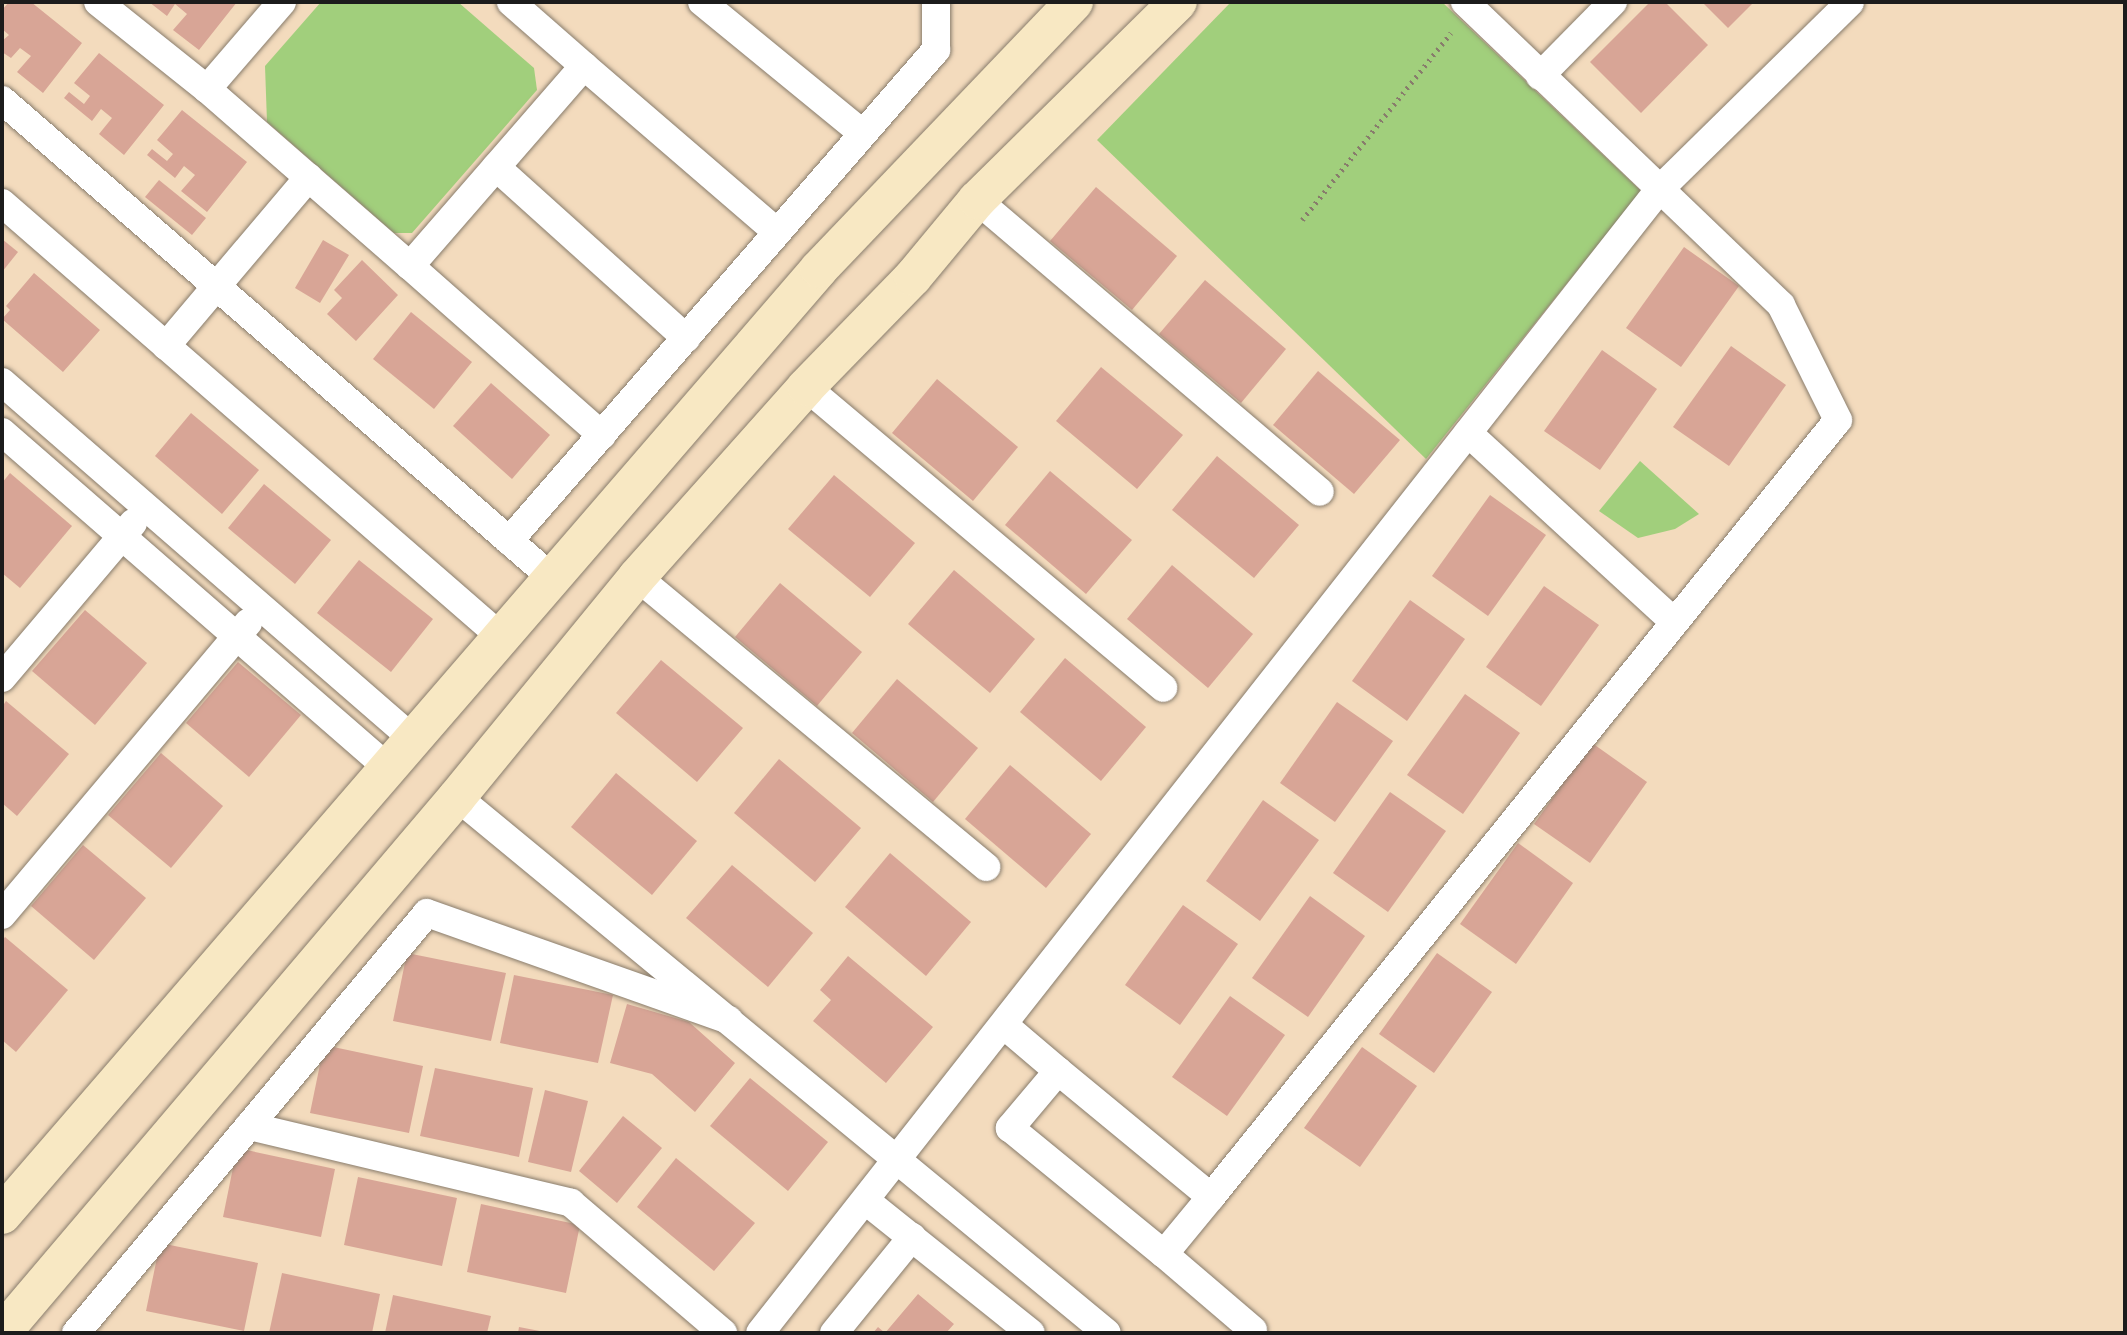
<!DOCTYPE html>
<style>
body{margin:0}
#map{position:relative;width:2127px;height:1335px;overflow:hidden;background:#f3dbbd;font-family:Itim,sans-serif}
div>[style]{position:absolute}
.green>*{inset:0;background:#a1cf7c}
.building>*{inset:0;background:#d8a596}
.path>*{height:4.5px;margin-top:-2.25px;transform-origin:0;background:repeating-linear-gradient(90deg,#887c6c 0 2px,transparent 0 7px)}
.roads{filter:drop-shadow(0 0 2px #887c6c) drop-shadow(0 0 2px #887c6c)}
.minor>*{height:28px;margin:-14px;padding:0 14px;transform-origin:14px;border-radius:14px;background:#fff}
.secondary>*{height:38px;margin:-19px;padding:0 19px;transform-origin:19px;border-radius:19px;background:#f8e8c3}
span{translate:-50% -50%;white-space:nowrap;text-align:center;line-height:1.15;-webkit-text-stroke:7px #f6f6f2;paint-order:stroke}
.frame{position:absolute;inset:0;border:4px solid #1c1c1c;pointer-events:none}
</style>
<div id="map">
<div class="green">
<div style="clip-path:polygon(321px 2px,458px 2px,534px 68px,537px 90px,412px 233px,394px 233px,267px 122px,265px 66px)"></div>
<div style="clip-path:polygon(1231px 2px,1442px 2px,1641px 191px,1426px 459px,1097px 140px)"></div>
<div style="clip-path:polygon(1640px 461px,1699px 514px,1675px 529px,1638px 538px,1599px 511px)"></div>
</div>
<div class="building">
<div style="clip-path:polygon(9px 2px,31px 2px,82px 43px,43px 93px,17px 72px,31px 56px,20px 48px,11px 58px,2px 52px,2px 41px,9px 35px,2px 29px,2px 10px)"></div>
<div style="clip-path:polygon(149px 2px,237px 2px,199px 50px,173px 30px,187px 14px,175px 4px,167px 16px)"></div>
<div style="clip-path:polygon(1650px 2px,1665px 2px,1708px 45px,1641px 113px,1590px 62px)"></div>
<div style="clip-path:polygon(1702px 2px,1754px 2px,1728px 28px)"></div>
<div style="clip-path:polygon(99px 53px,164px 105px,124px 155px,99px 134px,112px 118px,101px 109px,92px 121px,64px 98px,69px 92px,84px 104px,90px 96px,74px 83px)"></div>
<div style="clip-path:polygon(182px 110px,247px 162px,207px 212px,181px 191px,195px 175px,184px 166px,175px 178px,147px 155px,152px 149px,167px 161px,173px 154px,157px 140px)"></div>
<div style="clip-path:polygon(159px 180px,206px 218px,192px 235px,145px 197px)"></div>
<div style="clip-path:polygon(1096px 187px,1177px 256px,1132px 310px,1050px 241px)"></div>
<div style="clip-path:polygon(2px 239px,18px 252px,2px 272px)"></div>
<div style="clip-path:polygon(323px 240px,349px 255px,320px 303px,295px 288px)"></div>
<div style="clip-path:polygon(1684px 247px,1739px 286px,1681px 367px,1626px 328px)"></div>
<div style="clip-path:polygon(362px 260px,398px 295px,356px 341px,327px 314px,342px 298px,334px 290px)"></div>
<div style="clip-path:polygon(34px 273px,100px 330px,63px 372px,2px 319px,10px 310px,6px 306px)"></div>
<div style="clip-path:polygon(1205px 280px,1286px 349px,1241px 403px,1159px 334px)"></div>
<div style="clip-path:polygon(411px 312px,472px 362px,434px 409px,373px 359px)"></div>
<div style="clip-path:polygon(1731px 346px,1786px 385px,1729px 466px,1673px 427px)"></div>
<div style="clip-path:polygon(1602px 350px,1657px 389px,1600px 470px,1544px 431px)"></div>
<div style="clip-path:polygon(1101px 367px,1183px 435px,1137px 489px,1056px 421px)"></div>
<div style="clip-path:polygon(1318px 371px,1400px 440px,1354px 494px,1273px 425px)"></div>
<div style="clip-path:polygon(937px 379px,1018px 447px,973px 501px,892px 433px)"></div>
<div style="clip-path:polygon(491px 383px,550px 435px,512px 479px,453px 426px)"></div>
<div style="clip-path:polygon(191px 413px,259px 470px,222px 514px,155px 456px)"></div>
<div style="clip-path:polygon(1217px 456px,1299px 525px,1254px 578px,1172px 510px)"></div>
<div style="clip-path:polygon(1050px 471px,1132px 540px,1086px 594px,1005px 525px)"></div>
<div style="clip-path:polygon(10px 473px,72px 526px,20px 588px,2px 573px,2px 483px)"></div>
<div style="clip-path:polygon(834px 475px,915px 543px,870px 597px,788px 529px)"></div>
<div style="clip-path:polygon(264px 484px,331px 540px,295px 584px,228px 528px)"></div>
<div style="clip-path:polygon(1490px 495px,1546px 535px,1488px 616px,1432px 576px)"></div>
<div style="clip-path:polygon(359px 560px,433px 619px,391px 672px,317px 613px)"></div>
<div style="clip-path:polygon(1172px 565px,1253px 634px,1208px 688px,1127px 619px)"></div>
<div style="clip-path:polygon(954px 570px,1035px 639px,990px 693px,908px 624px)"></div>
<div style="clip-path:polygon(780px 583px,862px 652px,817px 706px,735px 637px)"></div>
<div style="clip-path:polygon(1544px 586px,1599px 625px,1541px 706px,1486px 667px)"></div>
<div style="clip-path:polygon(1410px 600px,1465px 639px,1407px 721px,1352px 681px)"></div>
<div style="clip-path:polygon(85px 610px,147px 663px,95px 725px,32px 671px)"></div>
<div style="clip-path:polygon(1065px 658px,1146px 727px,1101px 781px,1020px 712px)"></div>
<div style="clip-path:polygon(661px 660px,743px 728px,697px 782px,616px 713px)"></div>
<div style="clip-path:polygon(238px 662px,301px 715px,249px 777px,186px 723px)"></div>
<div style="clip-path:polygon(897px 679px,978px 748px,933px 802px,852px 733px)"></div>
<div style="clip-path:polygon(1465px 694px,1520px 733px,1463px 814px,1407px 775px)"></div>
<div style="clip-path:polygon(6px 701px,69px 754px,17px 816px,2px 803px,2px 707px)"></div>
<div style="clip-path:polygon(1337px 702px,1393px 741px,1335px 822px,1280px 783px)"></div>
<div style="clip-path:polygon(1592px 743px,1647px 782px,1590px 863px,1534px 824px)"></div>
<div style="clip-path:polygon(161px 753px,223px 806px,171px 868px,108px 815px)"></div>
<div style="clip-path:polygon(779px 759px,861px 828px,815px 882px,734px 813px)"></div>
<div style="clip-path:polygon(1010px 765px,1091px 834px,1046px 888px,965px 819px)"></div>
<div style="clip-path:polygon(616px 773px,697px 841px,652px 895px,571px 827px)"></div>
<div style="clip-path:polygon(1390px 792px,1446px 831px,1388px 912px,1333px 873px)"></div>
<div style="clip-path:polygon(1263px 800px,1319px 840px,1260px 921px,1206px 881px)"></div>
<div style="clip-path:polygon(1518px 843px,1573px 883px,1516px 964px,1460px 924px)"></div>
<div style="clip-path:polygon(83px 845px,146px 898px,94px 960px,31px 906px)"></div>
<div style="clip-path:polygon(890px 853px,971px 922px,926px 976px,845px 907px)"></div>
<div style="clip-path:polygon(732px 865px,813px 933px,768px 987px,686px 918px)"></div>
<div style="clip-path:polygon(1310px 896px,1365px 936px,1308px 1017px,1252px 978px)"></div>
<div style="clip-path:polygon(1183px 905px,1238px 944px,1180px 1025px,1125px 985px)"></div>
<div style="clip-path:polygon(5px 937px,68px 990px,16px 1052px,2px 1040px,2px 941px)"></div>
<div style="clip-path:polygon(407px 953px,506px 973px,491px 1041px,393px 1021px)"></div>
<div style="clip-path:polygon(1437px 953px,1492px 992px,1434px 1073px,1379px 1034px)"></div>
<div style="clip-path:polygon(848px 956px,933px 1027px,886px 1083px,813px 1021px,831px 1000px,820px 990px)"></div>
<div style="clip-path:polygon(514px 975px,613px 995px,598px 1063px,500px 1043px)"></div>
<div style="clip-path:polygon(1230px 996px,1285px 1035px,1227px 1116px,1172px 1077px)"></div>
<div style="clip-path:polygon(627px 1004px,689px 1022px,735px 1063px,695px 1112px,652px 1074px,610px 1063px)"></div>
<div style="clip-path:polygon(324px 1045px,423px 1066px,409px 1133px,310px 1113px)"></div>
<div style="clip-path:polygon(1362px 1047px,1417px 1086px,1360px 1167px,1304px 1128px)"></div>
<div style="clip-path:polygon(435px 1068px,533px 1088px,519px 1157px,420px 1136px)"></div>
<div style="clip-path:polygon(750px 1078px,828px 1142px,788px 1191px,710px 1126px)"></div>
<div style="clip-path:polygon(545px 1090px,588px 1101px,571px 1172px,528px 1162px)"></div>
<div style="clip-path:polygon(623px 1116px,662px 1148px,617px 1203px,579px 1171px)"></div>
<div style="clip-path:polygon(237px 1148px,335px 1169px,321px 1237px,223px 1217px)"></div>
<div style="clip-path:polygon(676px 1158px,755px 1223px,714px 1271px,637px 1207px)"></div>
<div style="clip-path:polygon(358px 1177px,457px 1198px,442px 1266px,344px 1245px)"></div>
<div style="clip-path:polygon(481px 1204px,580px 1225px,566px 1293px,467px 1272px)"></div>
<div style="clip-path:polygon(160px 1243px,258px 1263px,244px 1331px,146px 1311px)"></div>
<div style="clip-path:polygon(282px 1273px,380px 1294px,372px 1333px,269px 1333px)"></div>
<div style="clip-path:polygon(918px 1294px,954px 1324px,946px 1333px,873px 1333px,878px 1327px,885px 1333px)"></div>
<div style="clip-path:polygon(393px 1295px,491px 1316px,487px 1333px,385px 1333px)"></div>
<div style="clip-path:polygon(519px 1327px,545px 1332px,545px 1333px,518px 1333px)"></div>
</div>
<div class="path">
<div style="left:1302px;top:220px;width:239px;rotate:-51.5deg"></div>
</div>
<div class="roads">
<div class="minor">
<div style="left:98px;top:2px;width:139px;rotate:38.6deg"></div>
<div style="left:282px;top:2px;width:115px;rotate:130.8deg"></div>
<div style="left:207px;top:89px;width:269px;rotate:41.1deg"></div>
<div style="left:410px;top:266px;width:265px;rotate:-49deg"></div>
<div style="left:584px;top:66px;width:97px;rotate:-138.8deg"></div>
<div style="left:702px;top:2px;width:208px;rotate:39.3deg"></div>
<div style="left:584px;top:66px;width:255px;rotate:40.7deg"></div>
<div style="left:1540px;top:76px;width:104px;rotate:-45.4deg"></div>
<div style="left:2px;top:100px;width:729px;rotate:40.99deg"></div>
<div style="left:496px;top:167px;width:256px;rotate:42deg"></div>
<div style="left:977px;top:200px;width:450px;rotate:40.4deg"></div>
<div style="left:2px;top:203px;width:661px;rotate:41.01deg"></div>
<div style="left:410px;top:266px;width:256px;rotate:41.4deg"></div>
<div style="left:166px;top:346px;width:221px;rotate:-49.8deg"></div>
<div style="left:2px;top:382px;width:544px;rotate:40.98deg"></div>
<div style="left:806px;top:387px;width:467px;rotate:40.1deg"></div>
<div style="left:2px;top:432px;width:512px;rotate:41.04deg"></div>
<div style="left:1468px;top:433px;width:280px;rotate:42.5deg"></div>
<div style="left:509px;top:541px;width:651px;rotate:-48.99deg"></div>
<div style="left:936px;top:50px;width:48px;rotate:-90deg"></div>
<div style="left:637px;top:577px;width:454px;rotate:39.7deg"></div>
<div style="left:2px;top:678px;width:203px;rotate:-49.8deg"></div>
<div style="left:457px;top:797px;width:842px;rotate:39.51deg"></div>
<div style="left:2px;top:915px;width:382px;rotate:-49.9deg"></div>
<div style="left:1004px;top:1025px;width:71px;rotate:40.4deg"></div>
<div style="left:249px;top:1126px;width:331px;rotate:13.4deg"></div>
<div style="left:571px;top:1203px;width:200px;rotate:40.5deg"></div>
<div style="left:1211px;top:1197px;width:198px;rotate:-140.5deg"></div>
<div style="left:1058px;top:1071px;width:75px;rotate:130.1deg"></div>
<div style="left:1010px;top:1128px;width:199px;rotate:39.3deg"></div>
<div style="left:1164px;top:1254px;width:74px;rotate:-50.5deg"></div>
<div style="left:1211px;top:1197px;width:998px;rotate:-51.1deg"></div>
<div style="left:1838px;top:420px;width:128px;rotate:-116.4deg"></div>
<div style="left:1781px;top:305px;width:438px;rotate:-136.2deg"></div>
<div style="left:866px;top:1201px;width:211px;rotate:38.7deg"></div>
<div style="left:1164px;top:1254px;width:117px;rotate:40.5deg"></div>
<div style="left:76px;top:1333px;width:547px;rotate:-50.11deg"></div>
<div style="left:427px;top:913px;width:320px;rotate:19.5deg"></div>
<div style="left:760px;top:1333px;width:1453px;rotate:-51.82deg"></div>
<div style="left:1658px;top:191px;width:269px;rotate:-44.5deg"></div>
<div style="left:834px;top:1333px;width:124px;rotate:-50.9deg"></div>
</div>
<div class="secondary">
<div style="left:2px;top:1215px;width:1250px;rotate:-49.18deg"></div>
<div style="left:819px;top:269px;width:369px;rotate:-46.3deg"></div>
<div style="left:2px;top:1333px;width:703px;rotate:-49.67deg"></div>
<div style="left:457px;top:797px;width:284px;rotate:-50.7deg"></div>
<div style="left:637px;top:577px;width:254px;rotate:-48.3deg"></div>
<div style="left:806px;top:387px;width:153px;rotate:-45.8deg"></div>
<div style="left:913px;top:277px;width:100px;rotate:-50.3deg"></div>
<div style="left:977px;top:200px;width:282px;rotate:-44.6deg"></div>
</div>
</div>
<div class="frame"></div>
</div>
